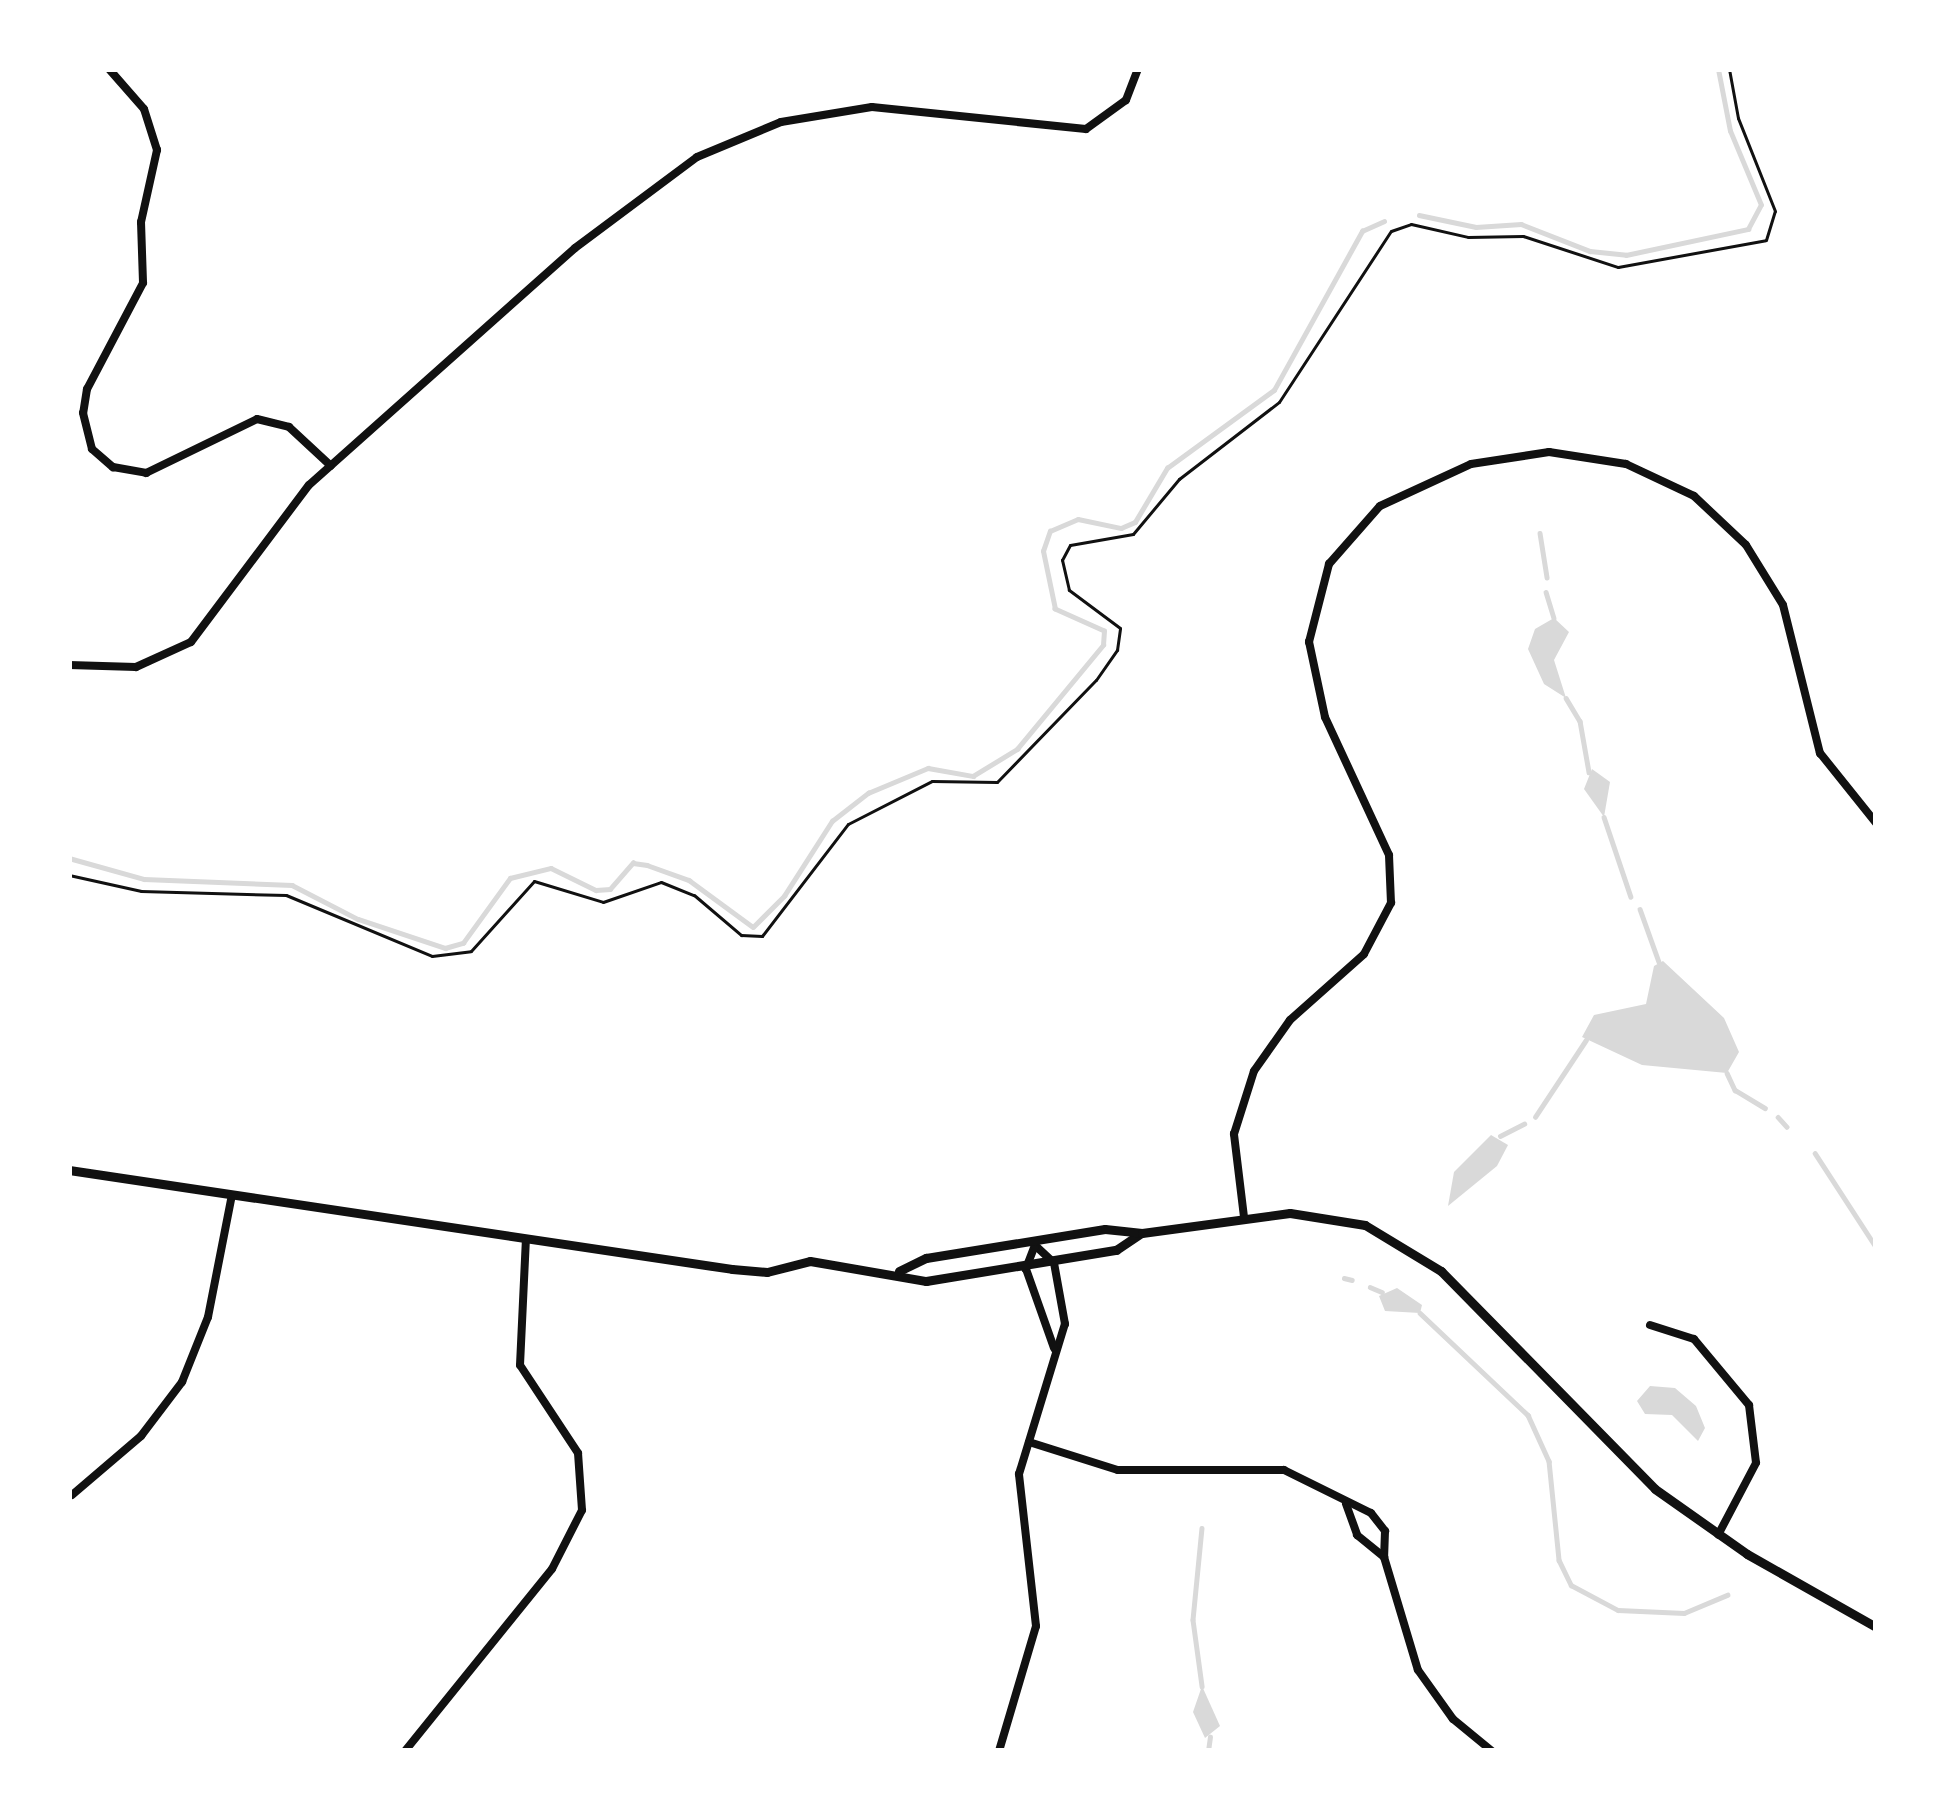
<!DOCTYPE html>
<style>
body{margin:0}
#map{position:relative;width:1945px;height:1820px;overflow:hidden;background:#fff;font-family:Cabin,sans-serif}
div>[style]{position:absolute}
.water>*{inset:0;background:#d9d9d9}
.stream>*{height:4.5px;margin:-2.25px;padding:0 2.25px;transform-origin:2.25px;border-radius:2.25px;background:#d9d9d9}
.path>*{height:3px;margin:-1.5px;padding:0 1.5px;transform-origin:1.5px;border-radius:1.5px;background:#111}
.minor>*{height:8px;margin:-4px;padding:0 4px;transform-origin:4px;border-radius:4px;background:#111}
.tertiary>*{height:9px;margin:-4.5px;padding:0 4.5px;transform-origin:4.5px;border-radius:4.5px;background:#111}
span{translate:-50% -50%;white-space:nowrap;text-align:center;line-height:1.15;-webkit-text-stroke:12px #fff;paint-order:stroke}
.frame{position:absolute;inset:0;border:72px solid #fff;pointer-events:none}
</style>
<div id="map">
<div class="water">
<div style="clip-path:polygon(1554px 618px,1569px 632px,1554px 660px,1566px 698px,1544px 684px,1528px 649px,1535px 629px)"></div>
<div style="clip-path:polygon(1592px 769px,1610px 782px,1604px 817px,1584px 789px)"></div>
<div style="clip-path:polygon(1663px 961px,1724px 1018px,1739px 1052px,1727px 1073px,1642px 1065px,1582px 1037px,1594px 1015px,1646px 1004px,1654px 966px)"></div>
<div style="clip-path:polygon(1491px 1135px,1508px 1145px,1497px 1166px,1448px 1206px,1454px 1172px)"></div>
<div style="clip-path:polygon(1397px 1288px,1422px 1305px,1420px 1313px,1385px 1311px,1379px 1296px)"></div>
<div style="clip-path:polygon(1650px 1386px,1675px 1388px,1696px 1406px,1705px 1428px,1698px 1441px,1672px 1415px,1645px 1414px,1637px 1401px)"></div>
<div style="clip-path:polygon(1202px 1686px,1220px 1726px,1205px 1738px,1193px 1712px)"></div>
</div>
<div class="stream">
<div style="left:1419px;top:215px;width:58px;rotate:11.9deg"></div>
<div style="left:1476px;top:227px;width:45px;rotate:-3.8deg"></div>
<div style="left:1521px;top:224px;width:74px;rotate:21.4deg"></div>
<div style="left:1590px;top:251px;width:36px;rotate:6deg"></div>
<div style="left:1626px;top:255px;width:125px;rotate:-12deg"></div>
<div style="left:1748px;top:229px;width:27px;rotate:-62deg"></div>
<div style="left:1761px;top:205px;width:80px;rotate:-112.7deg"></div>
<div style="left:1730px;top:131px;width:63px;rotate:-101deg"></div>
<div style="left:1540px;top:533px;width:45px;rotate:81deg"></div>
<div style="left:1546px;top:592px;width:27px;rotate:73deg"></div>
<div style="left:1566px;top:698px;width:27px;rotate:59deg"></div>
<div style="left:1580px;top:721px;width:52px;rotate:80deg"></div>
<div style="left:1604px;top:817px;width:84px;rotate:71.4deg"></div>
<div style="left:69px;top:858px;width:78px;rotate:15.6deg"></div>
<div style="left:144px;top:879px;width:148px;rotate:2.3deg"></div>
<div style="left:292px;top:885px;width:74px;rotate:27.3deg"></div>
<div style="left:358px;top:919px;width:92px;rotate:18.4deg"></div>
<div style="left:445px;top:948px;width:19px;rotate:-16deg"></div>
<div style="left:463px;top:943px;width:80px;rotate:-54.1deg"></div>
<div style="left:510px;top:878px;width:42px;rotate:-13.7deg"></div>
<div style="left:551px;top:868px;width:50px;rotate:26.1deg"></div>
<div style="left:596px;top:890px;width:14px;rotate:-4deg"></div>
<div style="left:610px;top:889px;width:35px;rotate:-49deg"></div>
<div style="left:633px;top:863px;width:14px;rotate:8deg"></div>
<div style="left:647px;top:865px;width:45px;rotate:19.7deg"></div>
<div style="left:689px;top:880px;width:79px;rotate:36.3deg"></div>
<div style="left:753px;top:927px;width:44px;rotate:-45deg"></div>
<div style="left:784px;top:896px;width:89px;rotate:-57.4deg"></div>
<div style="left:832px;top:821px;width:46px;rotate:-37.9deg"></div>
<div style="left:868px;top:793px;width:65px;rotate:-22.6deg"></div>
<div style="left:928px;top:768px;width:46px;rotate:10.1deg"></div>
<div style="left:973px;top:776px;width:52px;rotate:-31.5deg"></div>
<div style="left:1017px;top:749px;width:135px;rotate:-50.4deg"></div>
<div style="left:1103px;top:645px;width:14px;rotate:-86deg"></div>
<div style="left:1104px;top:631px;width:54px;rotate:-155.8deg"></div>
<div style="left:1055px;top:609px;width:59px;rotate:-101.7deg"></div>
<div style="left:1043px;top:551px;width:21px;rotate:-71deg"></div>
<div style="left:1050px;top:531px;width:30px;rotate:-23deg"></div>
<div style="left:1078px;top:519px;width:44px;rotate:11.8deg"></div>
<div style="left:1121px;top:528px;width:15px;rotate:-23deg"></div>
<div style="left:1135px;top:522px;width:63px;rotate:-59.3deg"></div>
<div style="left:1167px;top:468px;width:132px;rotate:-36.1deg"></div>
<div style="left:1274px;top:390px;width:182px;rotate:-61deg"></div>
<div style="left:1362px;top:231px;width:24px;rotate:-24deg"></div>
<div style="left:1640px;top:909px;width:56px;rotate:70.3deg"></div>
<div style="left:1727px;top:1073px;width:19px;rotate:65deg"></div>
<div style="left:1735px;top:1090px;width:35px;rotate:31deg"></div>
<div style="left:1535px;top:1117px;width:92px;rotate:-56.5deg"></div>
<div style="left:1778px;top:1117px;width:13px;rotate:48deg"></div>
<div style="left:1500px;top:1136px;width:27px;rotate:-27deg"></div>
<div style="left:1815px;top:1153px;width:112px;rotate:57deg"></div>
<div style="left:1344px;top:1278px;width:8px;rotate:14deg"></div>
<div style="left:1370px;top:1287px;width:13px;rotate:23deg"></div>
<div style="left:1420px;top:1313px;width:149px;rotate:43.4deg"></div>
<div style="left:1528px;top:1415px;width:51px;rotate:65.5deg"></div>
<div style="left:1549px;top:1461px;width:100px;rotate:84.2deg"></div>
<div style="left:1559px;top:1560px;width:28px;rotate:64deg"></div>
<div style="left:1571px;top:1585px;width:53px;rotate:28deg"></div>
<div style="left:1618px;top:1610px;width:66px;rotate:2.6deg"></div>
<div style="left:1684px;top:1613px;width:47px;rotate:-22.7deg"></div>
<div style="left:1202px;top:1528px;width:92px;rotate:95.6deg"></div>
<div style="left:1193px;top:1620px;width:67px;rotate:82.2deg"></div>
<div style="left:1208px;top:1751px;width:14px;rotate:-82deg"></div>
</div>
<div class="path">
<div style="left:69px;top:875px;width:74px;rotate:12.5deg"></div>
<div style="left:141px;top:891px;width:145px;rotate:1.6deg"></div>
<div style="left:286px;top:895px;width:158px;rotate:22.7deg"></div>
<div style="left:432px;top:956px;width:39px;rotate:-7deg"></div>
<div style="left:471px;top:951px;width:94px;rotate:-48deg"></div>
<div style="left:534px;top:881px;width:72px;rotate:16.9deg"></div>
<div style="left:603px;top:902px;width:61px;rotate:-19deg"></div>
<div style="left:661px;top:882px;width:35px;rotate:22deg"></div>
<div style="left:694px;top:895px;width:62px;rotate:40.4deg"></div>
<div style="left:741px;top:935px;width:21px;rotate:3deg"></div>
<div style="left:762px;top:936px;width:141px;rotate:-52.5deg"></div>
<div style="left:848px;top:824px;width:94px;rotate:-27.1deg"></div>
<div style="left:932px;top:781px;width:65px;rotate:0.9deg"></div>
<div style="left:997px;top:782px;width:142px;rotate:-45.9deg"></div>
<div style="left:1096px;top:680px;width:37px;rotate:-55deg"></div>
<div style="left:1117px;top:650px;width:22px;rotate:-82deg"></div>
<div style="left:1120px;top:628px;width:64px;rotate:-143.3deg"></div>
<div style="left:1069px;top:590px;width:31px;rotate:-103deg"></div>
<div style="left:1062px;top:560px;width:17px;rotate:-62deg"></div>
<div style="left:1070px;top:545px;width:64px;rotate:-9.9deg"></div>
<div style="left:1133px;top:534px;width:72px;rotate:-50.1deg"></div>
<div style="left:1179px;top:479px;width:126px;rotate:-37.6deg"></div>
<div style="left:1279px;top:402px;width:204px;rotate:-56.8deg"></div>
<div style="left:1391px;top:231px;width:21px;rotate:-19deg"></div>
<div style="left:1411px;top:224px;width:58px;rotate:12.8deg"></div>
<div style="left:1468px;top:237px;width:55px;rotate:-1deg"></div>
<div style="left:1523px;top:236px;width:100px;rotate:18.1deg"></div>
<div style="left:1618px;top:267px;width:150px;rotate:-10.3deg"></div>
<div style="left:1766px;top:240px;width:30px;rotate:-73deg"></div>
<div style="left:1775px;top:211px;width:100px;rotate:-111.7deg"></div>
<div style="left:1738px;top:118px;width:50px;rotate:-100.4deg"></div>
</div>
<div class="minor">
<div style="left:109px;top:69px;width:53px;rotate:48.8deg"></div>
<div style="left:144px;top:109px;width:43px;rotate:72.4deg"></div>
<div style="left:157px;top:150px;width:74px;rotate:102.5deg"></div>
<div style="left:141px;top:222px;width:61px;rotate:88.1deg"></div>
<div style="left:143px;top:283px;width:120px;rotate:117.8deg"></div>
<div style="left:87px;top:389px;width:24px;rotate:99deg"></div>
<div style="left:83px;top:413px;width:37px;rotate:76deg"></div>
<div style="left:92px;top:449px;width:28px;rotate:41deg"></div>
<div style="left:113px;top:467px;width:34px;rotate:10deg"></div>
<div style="left:146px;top:473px;width:123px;rotate:-25.9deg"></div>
<div style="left:257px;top:419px;width:33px;rotate:14deg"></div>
<div style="left:289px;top:427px;width:57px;rotate:42.9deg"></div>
<div style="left:69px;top:665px;width:67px;rotate:1.7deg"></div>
<div style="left:136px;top:667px;width:60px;rotate:-24.4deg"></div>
<div style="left:191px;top:642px;width:196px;rotate:-53.1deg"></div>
<div style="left:309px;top:485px;width:356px;rotate:-41.7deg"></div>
<div style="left:575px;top:248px;width:152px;rotate:-36.7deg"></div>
<div style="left:697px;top:157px;width:91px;rotate:-22.6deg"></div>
<div style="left:781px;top:122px;width:92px;rotate:-9.4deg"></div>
<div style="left:872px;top:107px;width:215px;rotate:5.9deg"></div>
<div style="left:1086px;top:129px;width:49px;rotate:-35.9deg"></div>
<div style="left:1126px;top:100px;width:33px;rotate:-69deg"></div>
<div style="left:1244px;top:1217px;width:84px;rotate:-96.9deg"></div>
<div style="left:1234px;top:1134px;width:66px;rotate:-72.4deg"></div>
<div style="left:1254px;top:1071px;width:62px;rotate:-54.8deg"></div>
<div style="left:1290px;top:1020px;width:99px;rotate:-41.7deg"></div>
<div style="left:1364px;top:954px;width:58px;rotate:-62.1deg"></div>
<div style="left:1391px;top:903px;width:48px;rotate:-92.4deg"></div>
<div style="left:1389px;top:855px;width:152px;rotate:-114.9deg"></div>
<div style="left:1325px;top:717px;width:77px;rotate:-102deg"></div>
<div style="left:1309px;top:642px;width:81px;rotate:-75.6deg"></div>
<div style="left:1329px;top:564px;width:77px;rotate:-48.7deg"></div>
<div style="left:1380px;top:506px;width:100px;rotate:-24.8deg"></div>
<div style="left:1471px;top:464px;width:79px;rotate:-8.7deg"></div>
<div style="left:1549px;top:452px;width:78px;rotate:8.9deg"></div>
<div style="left:1626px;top:464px;width:75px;rotate:25.2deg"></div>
<div style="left:1694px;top:496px;width:71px;rotate:43.3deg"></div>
<div style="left:1746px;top:545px;width:70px;rotate:58.3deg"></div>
<div style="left:1783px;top:605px;width:153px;rotate:76deg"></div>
<div style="left:1820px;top:753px;width:90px;rotate:51.3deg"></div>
<div style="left:1650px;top:1325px;width:46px;rotate:17.7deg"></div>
<div style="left:1694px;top:1339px;width:86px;rotate:50.2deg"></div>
<div style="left:1749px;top:1405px;width:58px;rotate:83.1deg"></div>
<div style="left:1756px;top:1463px;width:81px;rotate:117.8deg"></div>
<div style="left:1029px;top:1442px;width:93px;rotate:17.5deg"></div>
<div style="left:1118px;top:1470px;width:166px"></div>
<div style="left:1284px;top:1470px;width:97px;rotate:26.3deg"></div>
<div style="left:1371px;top:1513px;width:23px;rotate:52deg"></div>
<div style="left:1385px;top:1531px;width:26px;rotate:92deg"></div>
<div style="left:1384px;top:1557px;width:118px;rotate:73.3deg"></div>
<div style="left:1418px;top:1670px;width:60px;rotate:54.5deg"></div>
<div style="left:1453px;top:1719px;width:50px;rotate:39.4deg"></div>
<div style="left:72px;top:1495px;width:91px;rotate:-40.5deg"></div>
<div style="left:141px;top:1436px;width:68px;rotate:-52.8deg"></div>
<div style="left:182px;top:1382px;width:70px;rotate:-68.2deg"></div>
<div style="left:208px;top:1317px;width:124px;rotate:-78.9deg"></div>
<div style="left:1346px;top:1504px;width:33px;rotate:70deg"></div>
<div style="left:1357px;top:1535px;width:35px;rotate:39deg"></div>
<div style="left:405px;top:1751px;width:234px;rotate:-51.1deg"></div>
<div style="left:552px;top:1569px;width:66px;rotate:-63deg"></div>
<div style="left:582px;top:1510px;width:57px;rotate:-94deg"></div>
<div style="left:578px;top:1453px;width:105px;rotate:-123.4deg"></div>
<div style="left:520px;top:1365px;width:126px;rotate:-87.3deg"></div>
<div style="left:999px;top:1751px;width:130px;rotate:-73.5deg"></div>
<div style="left:1036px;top:1626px;width:153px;rotate:-96.4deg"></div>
<div style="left:1019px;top:1474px;width:157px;rotate:-73deg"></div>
<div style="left:1065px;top:1324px;width:62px;rotate:-100.2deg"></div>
<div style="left:1054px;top:1263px;width:26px;rotate:-137deg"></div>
<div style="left:1035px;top:1245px;width:26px;rotate:111deg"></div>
<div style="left:1026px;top:1269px;width:84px;rotate:70.5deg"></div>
</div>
<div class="tertiary">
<div style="left:69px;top:1170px;width:670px;rotate:8.49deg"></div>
<div style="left:732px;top:1269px;width:35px;rotate:5deg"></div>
<div style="left:767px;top:1272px;width:44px;rotate:-14.3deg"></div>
<div style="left:810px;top:1261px;width:118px;rotate:9.8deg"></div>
<div style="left:926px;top:1281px;width:193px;rotate:-9.3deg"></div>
<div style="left:1116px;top:1250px;width:30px;rotate:-34deg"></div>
<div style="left:899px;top:1271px;width:30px;rotate:-26deg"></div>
<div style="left:926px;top:1258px;width:181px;rotate:-9.2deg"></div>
<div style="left:1105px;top:1229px;width:37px;rotate:6deg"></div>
<div style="left:1142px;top:1233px;width:149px;rotate:-7.7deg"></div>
<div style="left:1290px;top:1213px;width:76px;rotate:9.1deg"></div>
<div style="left:1365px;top:1225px;width:89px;rotate:31.2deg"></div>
<div style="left:1441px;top:1271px;width:305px;rotate:45.5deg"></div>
<div style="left:1655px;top:1489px;width:113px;rotate:35.2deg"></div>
<div style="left:1747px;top:1554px;width:148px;rotate:29.5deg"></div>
</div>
<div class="frame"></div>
</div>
